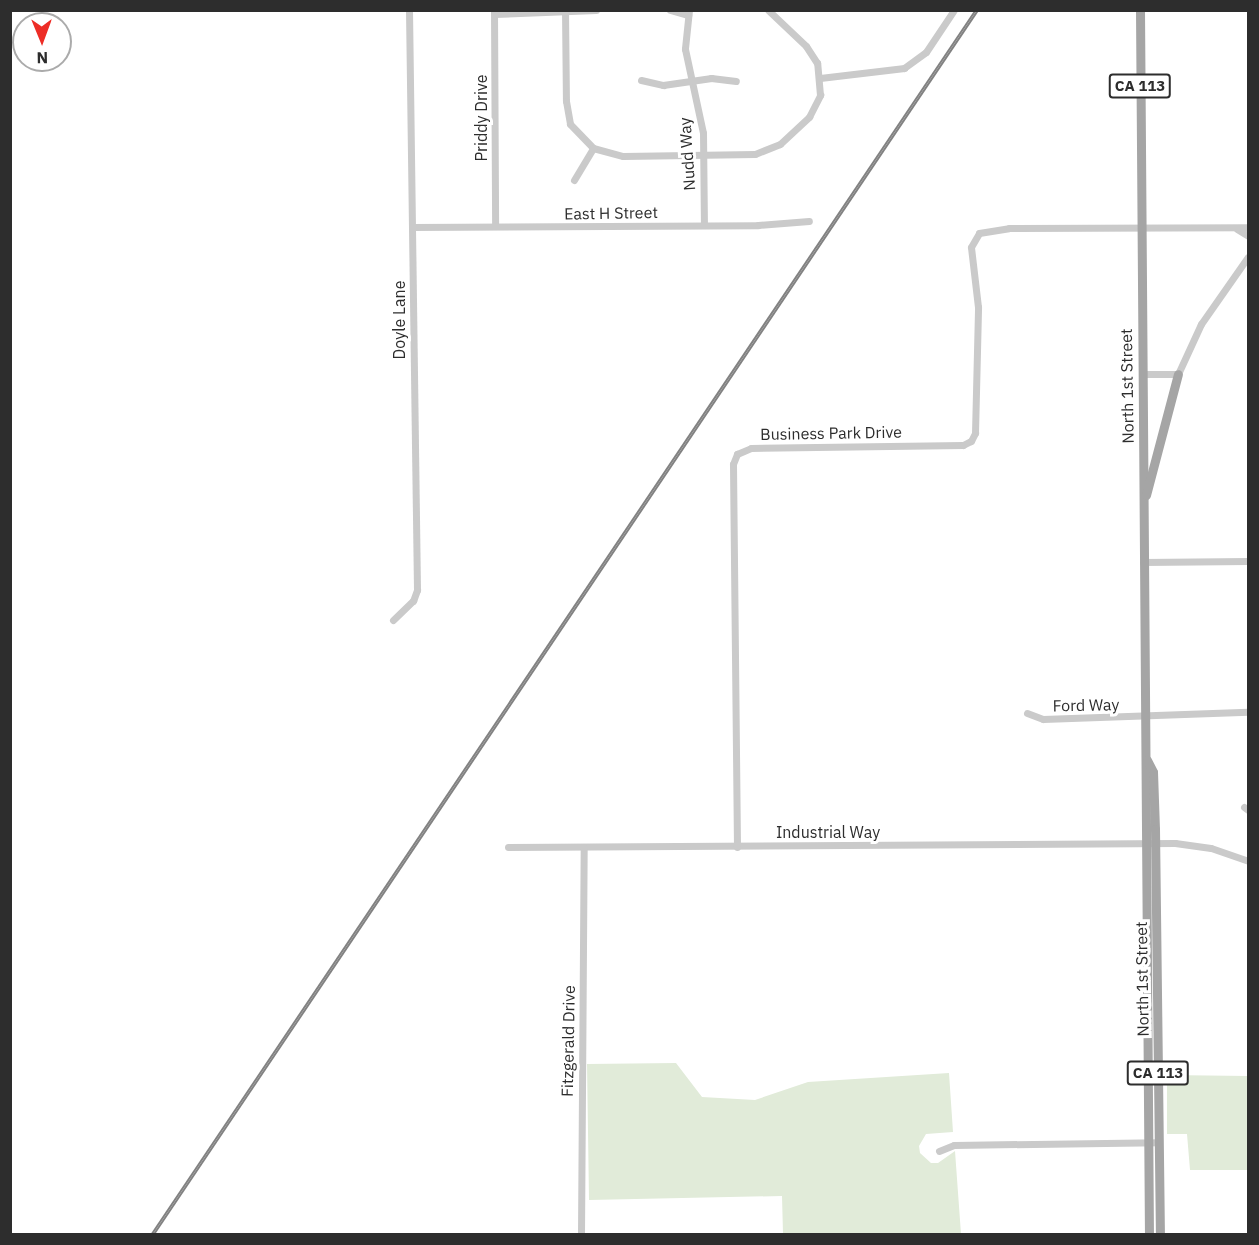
<!DOCTYPE html>
<style>
body{margin:0}
#map{position:relative;width:1259px;height:1245px;overflow:hidden;background:#fff;font-family:"IBM Plex Sans",sans-serif}
div>[style]{position:absolute}
.green>*{inset:0;background:#e1ebd9}
.minor>*{height:7px;margin:-3.5px;padding:0 3.5px;transform-origin:3.5px;border-radius:3.5px;background:#cacaca}
.major>*{height:9px;margin:-4.5px;padding:0 4.5px;transform-origin:4.5px;border-radius:4.5px;background:#a5a5a5}
.rail>*{height:4px;margin-top:-2px;transform-origin:0;background:repeating-linear-gradient(90deg,#fff 0 4.5px,#828282 0 9px);box-sizing:border-box;border-block:2px solid #828282}
span{translate:-50% -50%;white-space:nowrap;text-align:center;line-height:1.15;-webkit-text-stroke:6px #fff;paint-order:stroke}
.shield-label span{padding:2px 4px;background:#fff;border:2px solid;border-radius:4px;-webkit-text-stroke-width:0}
.shield-label{font-size:15px;color:#2d2d2d;font-weight:700}
.street-label{font-size:16px;color:#2d2d2d}
.frame{position:absolute;inset:0;border:12px solid #2d2d2d;pointer-events:none}
.north{position:absolute;left:12px;top:12px;width:60px;height:60px;box-sizing:border-box;background:#fff;border:2px solid #ababab;border-radius:50%;rotate:179deg;font-size:16px;font-weight:700;line-height:24px;text-align:center;color:#2d2d2d}
.north::after{content:'';display:block;margin:auto;width:21px;height:27px;background:#ed2d26;clip-path:polygon(50% 0,100% 100%,50% 72%,0 100%)}
</style>
<div id="map">
<div class="green">
<div style="clip-path:polygon(676px 1063px,702px 1097px,755px 1100px,808px 1082px,949px 1073px,953px 1132px,926px 1134px,919px 1146px,920px 1153px,931px 1163px,938px 1163px,955px 1151px,961px 1234px,783px 1234px,782px 1196px,589px 1200px,587px 1064px)"></div>
<div style="clip-path:polygon(1167px 1075px,1248px 1076px,1248px 1170px,1190px 1170px,1187px 1134px,1167px 1134px)"></div>
</div>
<div class="minor">
<div style="left:494px;top:10px;width:216px;rotate:89.7deg"></div>
<div style="left:565px;top:10px;width:91px;rotate:89.4deg"></div>
<div style="left:566px;top:101px;width:23px;rotate:80deg"></div>
<div style="left:570px;top:124px;width:33px;rotate:46deg"></div>
<div style="left:593px;top:148px;width:31px;rotate:15deg"></div>
<div style="left:623px;top:156px;width:132px;rotate:-0.9deg"></div>
<div style="left:755px;top:154px;width:27px;rotate:-22deg"></div>
<div style="left:780px;top:144px;width:40px;rotate:-43deg"></div>
<div style="left:809px;top:117px;width:25px;rotate:-63deg"></div>
<div style="left:820px;top:95px;width:32px;rotate:-95deg"></div>
<div style="left:817px;top:63px;width:20px;rotate:-123deg"></div>
<div style="left:806px;top:46px;width:52px;rotate:-136.5deg"></div>
<div style="left:670px;top:10px;width:19px;rotate:16deg"></div>
<div style="left:689px;top:10px;width:39px;rotate:96deg"></div>
<div style="left:685px;top:49px;width:86px;rotate:77.9deg"></div>
<div style="left:703px;top:133px;width:92px;rotate:89.4deg"></div>
<div style="left:494px;top:14px;width:102px;rotate:-2.2deg"></div>
<div style="left:820px;top:78px;width:85px;rotate:-6.8deg"></div>
<div style="left:904px;top:68px;width:27px;rotate:-36deg"></div>
<div style="left:926px;top:52px;width:50px;rotate:-56.3deg"></div>
<div style="left:641px;top:80px;width:23px;rotate:13deg"></div>
<div style="left:663px;top:85px;width:49px;rotate:-8.3deg"></div>
<div style="left:711px;top:78px;width:25px;rotate:7deg"></div>
<div style="left:574px;top:180px;width:37px;rotate:-59deg"></div>
<div style="left:412px;top:227px;width:346px;rotate:-0.3deg"></div>
<div style="left:758px;top:225px;width:51px;rotate:-4.5deg"></div>
<div style="left:1237px;top:229px;width:13px;rotate:32deg"></div>
<div style="left:1142px;top:374px;width:36px"></div>
<div style="left:1178px;top:374px;width:55px;rotate:-65.3deg"></div>
<div style="left:1201px;top:324px;width:82px;rotate:-55deg"></div>
<div style="left:1143px;top:562px;width:105px;rotate:-0.5deg"></div>
<div style="left:393px;top:620px;width:28px;rotate:-44deg"></div>
<div style="left:413px;top:601px;width:12px;rotate:-70deg"></div>
<div style="left:417px;top:590px;width:580px;rotate:-90.79deg"></div>
<div style="left:1027px;top:713px;width:17px;rotate:21deg"></div>
<div style="left:1043px;top:719px;width:205px;rotate:-2deg"></div>
<div style="left:1244px;top:807px;width:5px;rotate:37deg"></div>
<div style="left:508px;top:847px;width:667px;rotate:-0.34deg"></div>
<div style="left:1175px;top:843px;width:36px;rotate:8deg"></div>
<div style="left:1211px;top:848px;width:39px;rotate:19deg"></div>
<div style="left:737px;top:847px;width:383px;rotate:-90.6deg"></div>
<div style="left:733px;top:464px;width:11px;rotate:-68deg"></div>
<div style="left:737px;top:454px;width:15px;rotate:-23deg"></div>
<div style="left:751px;top:448px;width:212px;rotate:-0.8deg"></div>
<div style="left:963px;top:445px;width:9px;rotate:-27deg"></div>
<div style="left:971px;top:441px;width:9px;rotate:-63deg"></div>
<div style="left:975px;top:433px;width:126px;rotate:-88.6deg"></div>
<div style="left:978px;top:307px;width:60px;rotate:-96.7deg"></div>
<div style="left:971px;top:247px;width:16px;rotate:-60deg"></div>
<div style="left:979px;top:233px;width:30px;rotate:-9deg"></div>
<div style="left:1009px;top:228px;width:239px;rotate:-0.2deg"></div>
<div style="left:939px;top:1151px;width:16px;rotate:-22deg"></div>
<div style="left:954px;top:1145px;width:205px;rotate:-0.8deg"></div>
<div style="left:581px;top:1234px;width:386px;rotate:-89.6deg"></div>
</div>
<div class="major">
<div style="left:1140px;top:10px;width:1224px;rotate:89.58deg"></div>
<div style="left:1146px;top:495px;width:125px;rotate:-75.2deg"></div>
<div style="left:1147px;top:760px;width:13px;rotate:63deg"></div>
<div style="left:1153px;top:772px;width:57px;rotate:88deg"></div>
<div style="left:1155px;top:829px;width:405px;rotate:89.3deg"></div>
</div>
<div class="rail">
<div style="left:153px;top:1234px;width:1476px;rotate:-56.05deg"></div>
</div>
<div class="shield-label">
<span style="left:1140px;top:86px">CA 113</span>
<span style="left:1158px;top:1073px">CA 113</span>
</div>
<div class="street-label">
<span style="left:481px;top:118px;rotate:-90deg">Priddy Drive</span>
<span style="left:687px;top:154px;rotate:-94deg">Nudd Way</span>
<span style="left:611px;top:213px;rotate:-1deg">East H Street</span>
<span style="left:399px;top:320px;rotate:-90deg">Doyle Lane</span>
<span style="left:1127px;top:386px;rotate:-91deg">North 1st Street</span>
<span style="left:831px;top:433px;rotate:-1deg">Business Park Drive</span>
<span style="left:1086px;top:705px;rotate:-1deg">Ford Way</span>
<span style="left:828px;top:832px">Industrial Way</span>
<span style="left:1142px;top:979px;rotate:-91deg">North 1st Street</span>
<span style="left:568px;top:1041px;rotate:-89deg">Fitzgerald Drive</span>
</div>
<div class="frame"></div>
<div class="north">N</div>
</div>
